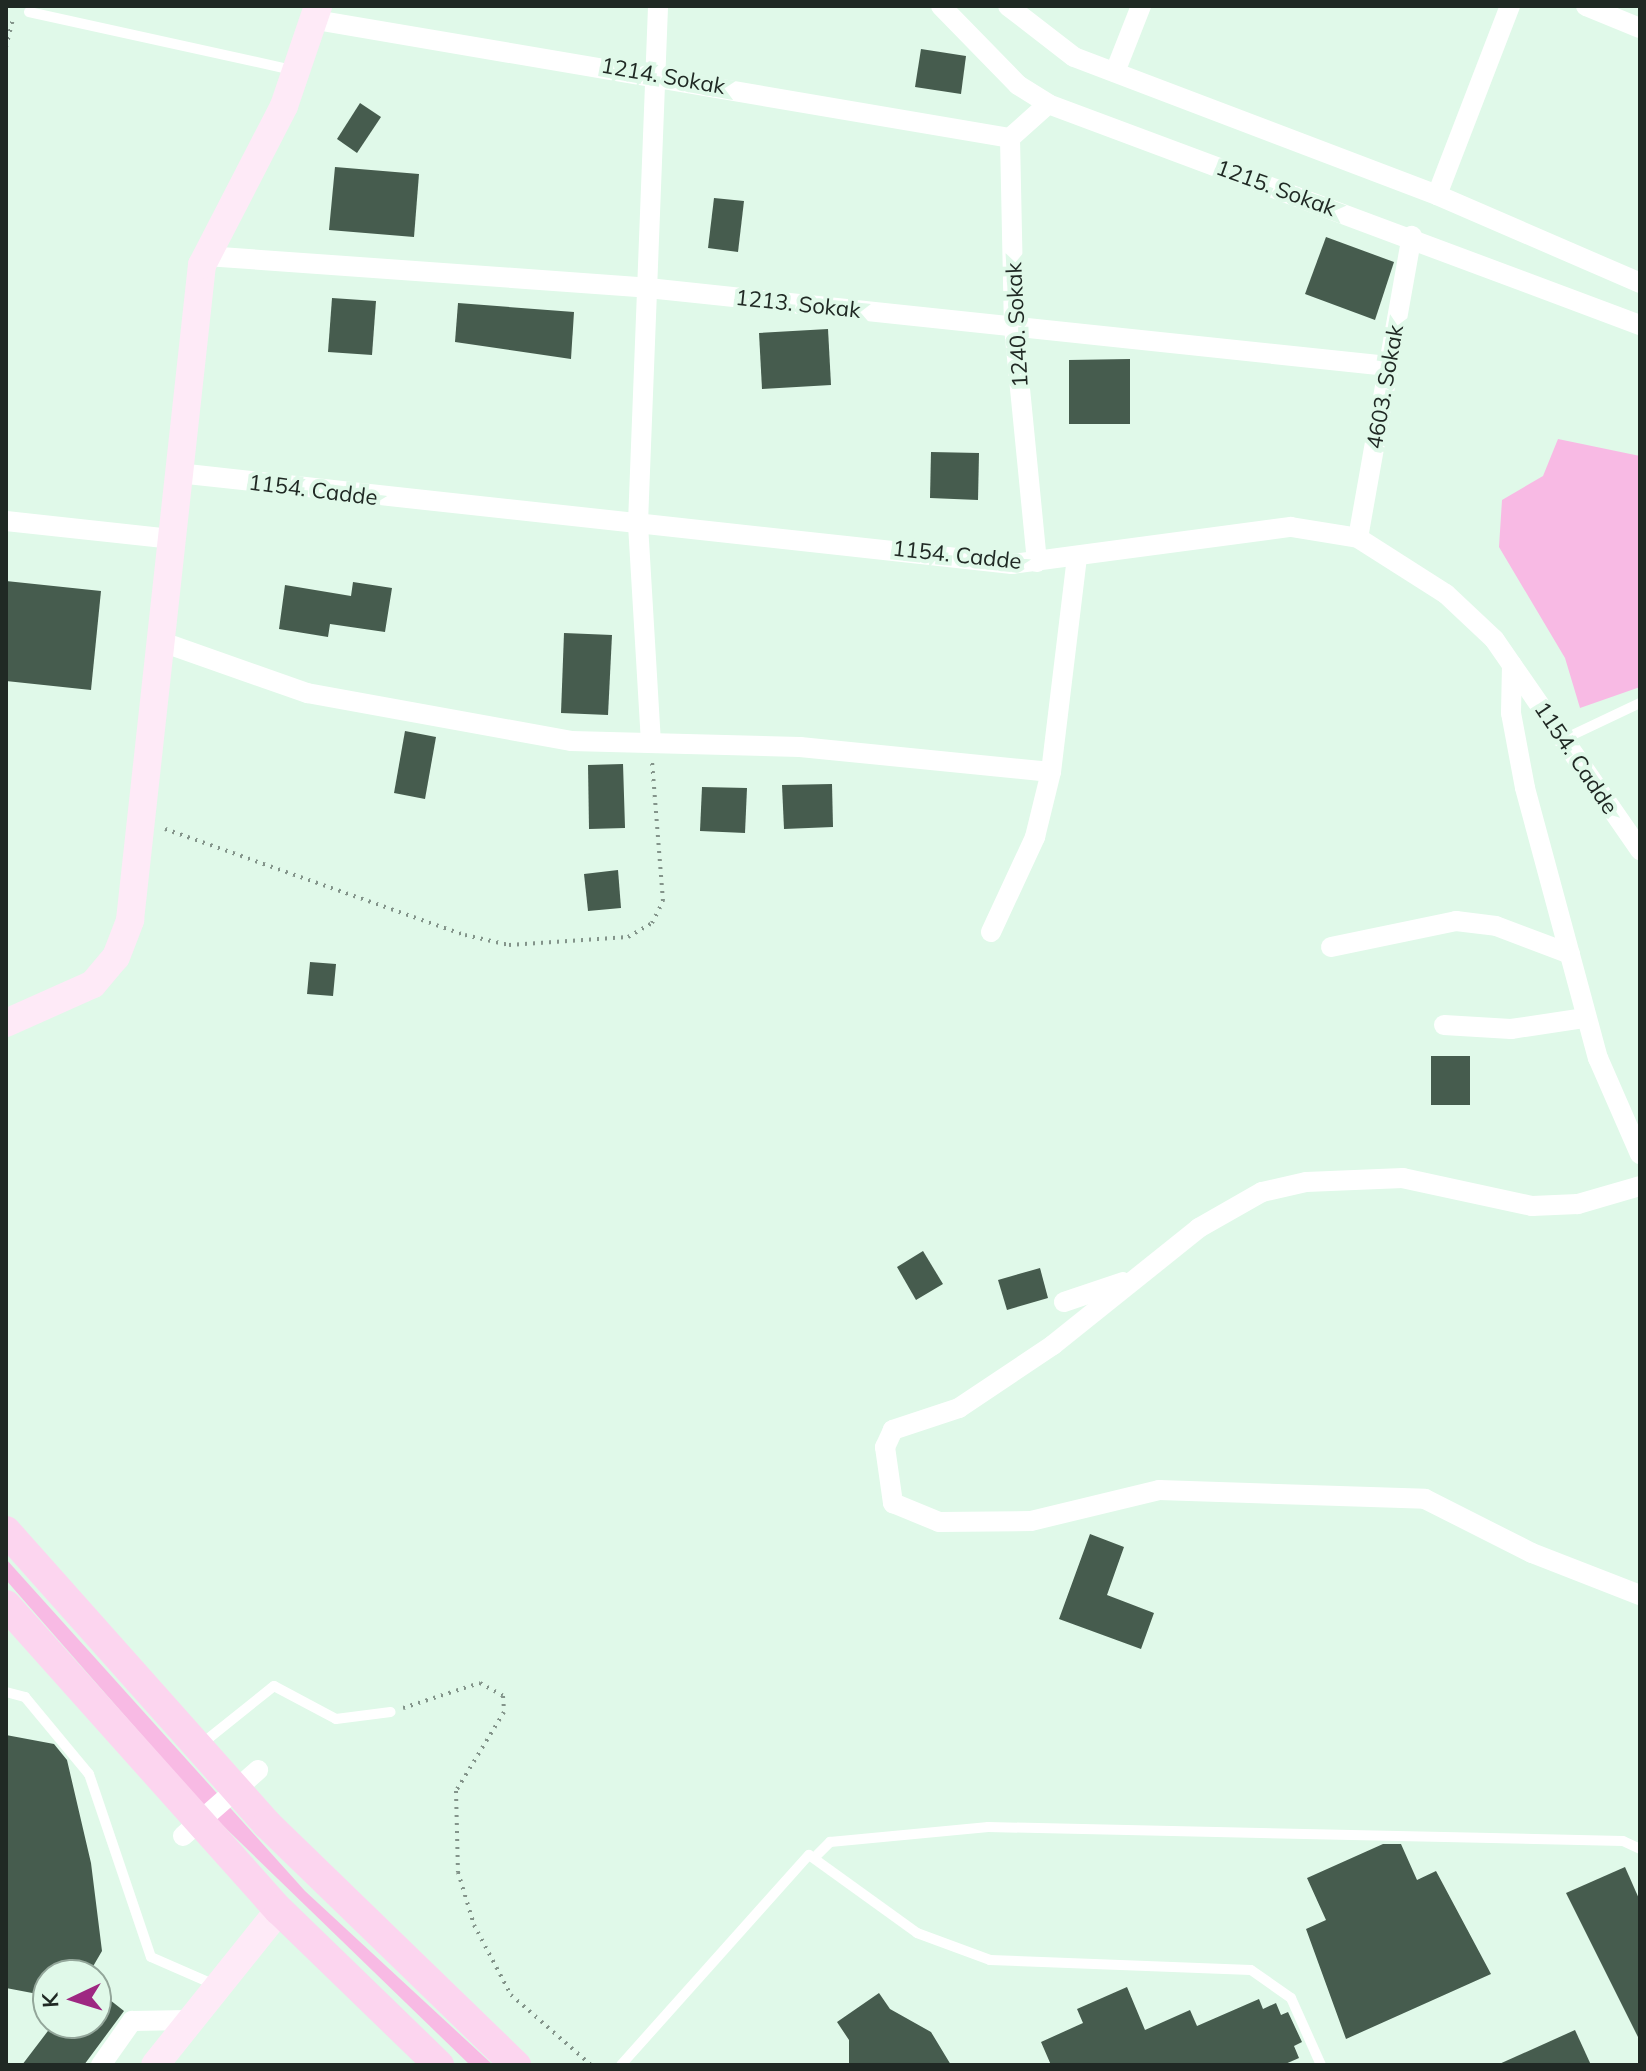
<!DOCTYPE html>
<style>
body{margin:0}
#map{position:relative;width:1646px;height:2071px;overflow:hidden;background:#e0f9e9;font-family:Mulish,sans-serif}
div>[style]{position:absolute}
.green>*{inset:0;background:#f8bae4}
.building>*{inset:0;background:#465c4e}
.path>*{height:4px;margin-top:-2px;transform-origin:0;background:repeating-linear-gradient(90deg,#83948a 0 2px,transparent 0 8px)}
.lane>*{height:10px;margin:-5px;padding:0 5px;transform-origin:5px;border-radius:5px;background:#fff}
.street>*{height:20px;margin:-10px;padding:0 10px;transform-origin:10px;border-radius:10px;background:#fff}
.secondary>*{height:28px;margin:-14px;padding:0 14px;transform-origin:14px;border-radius:14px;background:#feeaf7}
.primary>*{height:30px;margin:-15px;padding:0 15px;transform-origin:15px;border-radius:15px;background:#fcd5ef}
span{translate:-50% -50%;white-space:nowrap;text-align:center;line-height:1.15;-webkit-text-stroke:8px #e0f9e9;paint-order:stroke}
.street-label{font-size:22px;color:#202924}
.frame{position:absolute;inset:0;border:8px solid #202924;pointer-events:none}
.north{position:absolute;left:32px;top:1959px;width:80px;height:80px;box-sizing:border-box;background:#e0f9e9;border:2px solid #93a69a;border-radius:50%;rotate:266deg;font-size:22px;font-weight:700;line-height:32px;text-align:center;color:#202924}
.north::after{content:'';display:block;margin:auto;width:28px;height:36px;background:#9e2882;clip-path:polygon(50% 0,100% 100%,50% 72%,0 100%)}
</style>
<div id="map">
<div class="green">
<div style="clip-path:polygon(1558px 439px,1640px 456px,1640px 687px,1580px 708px,1565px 658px,1499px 547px,1502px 500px,1543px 476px)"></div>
<div style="clip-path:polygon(6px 1559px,305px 1891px,493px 2065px,470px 2065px,210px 1813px,6px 1580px)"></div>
</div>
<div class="building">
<div style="clip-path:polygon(921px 49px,966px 56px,961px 94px,915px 87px)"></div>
<div style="clip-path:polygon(360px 103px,381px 117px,357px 153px,337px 139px)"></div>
<div style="clip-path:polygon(335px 167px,419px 174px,414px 237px,329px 230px)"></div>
<div style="clip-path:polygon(714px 198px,744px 201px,738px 252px,708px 248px)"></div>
<div style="clip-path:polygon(1326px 237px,1394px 262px,1375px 320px,1305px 294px)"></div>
<div style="clip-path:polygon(332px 298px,376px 301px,372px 355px,328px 352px)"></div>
<div style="clip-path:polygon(458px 303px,574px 312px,571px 359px,455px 342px)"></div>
<div style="clip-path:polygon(828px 329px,831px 385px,762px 389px,759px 333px)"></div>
<div style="clip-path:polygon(1130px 359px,1130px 424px,1069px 424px,1069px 360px)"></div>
<div style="clip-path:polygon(931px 452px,979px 453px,978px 500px,930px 498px)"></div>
<div style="clip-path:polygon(6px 581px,101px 591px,91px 690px,6px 681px)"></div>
<div style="clip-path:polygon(353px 582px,392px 588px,385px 632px,330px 624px,328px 637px,279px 629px,285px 585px,351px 596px)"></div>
<div style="clip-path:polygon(564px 633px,612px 635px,608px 715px,561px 713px)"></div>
<div style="clip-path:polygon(405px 731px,436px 737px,425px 799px,394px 793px)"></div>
<div style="clip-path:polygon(623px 764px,625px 828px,589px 829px,588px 765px)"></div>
<div style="clip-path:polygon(832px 784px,833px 827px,784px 829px,782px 785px)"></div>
<div style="clip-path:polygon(702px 787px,747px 788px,745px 833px,700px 831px)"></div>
<div style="clip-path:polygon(618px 870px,621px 908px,588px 911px,584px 874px)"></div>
<div style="clip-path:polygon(310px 962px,336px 964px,333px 996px,307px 994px)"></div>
<div style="clip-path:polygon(1431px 1056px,1470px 1056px,1470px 1105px,1431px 1105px)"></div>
<div style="clip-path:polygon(923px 1251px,943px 1284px,916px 1300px,897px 1267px)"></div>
<div style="clip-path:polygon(1040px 1268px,1048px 1298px,1007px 1310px,998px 1280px)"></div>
<div style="clip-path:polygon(1090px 1534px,1124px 1547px,1107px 1595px,1154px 1613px,1141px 1649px,1059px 1619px)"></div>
<div style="clip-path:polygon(6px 1735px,54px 1744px,67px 1760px,91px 1863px,102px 1951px,88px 1975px,48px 1975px,48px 1996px,6px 1988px)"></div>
<div style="clip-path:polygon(1383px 1844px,1401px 1844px,1417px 1880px,1436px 1871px,1491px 1974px,1346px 2039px,1306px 1929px,1326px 1920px,1307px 1878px)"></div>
<div style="clip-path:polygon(1625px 1867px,1640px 1901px,1640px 2041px,1566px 1893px)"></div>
<div style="clip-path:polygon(1127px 1987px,1145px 2030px,1190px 2010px,1197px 2026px,1259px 1999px,1263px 2009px,1276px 2003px,1281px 2015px,1288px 2012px,1302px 2042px,1294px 2046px,1299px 2058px,1283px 2065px,1051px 2065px,1041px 2042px,1083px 2023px,1077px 2009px)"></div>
<div style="clip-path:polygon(96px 1989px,124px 2011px,84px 2065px,22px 2065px,54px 2023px,96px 2023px)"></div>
<div style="clip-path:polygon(879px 1993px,890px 2009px,931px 2032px,951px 2065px,849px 2065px,849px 2040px,837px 2022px)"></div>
<div style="clip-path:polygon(1575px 2030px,1591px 2065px,1497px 2065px)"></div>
</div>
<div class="path">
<div style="left:6px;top:47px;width:29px;rotate:-76deg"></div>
<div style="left:165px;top:829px;width:318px;rotate:19.5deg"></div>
<div style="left:465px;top:935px;width:45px;rotate:12.8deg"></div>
<div style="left:509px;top:945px;width:119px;rotate:-3.8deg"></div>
<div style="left:628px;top:937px;width:28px;rotate:-30deg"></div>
<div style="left:652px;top:923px;width:25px;rotate:-63deg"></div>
<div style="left:663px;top:901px;width:139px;rotate:-94.5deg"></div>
<div style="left:403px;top:1708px;width:81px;rotate:-18deg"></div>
<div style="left:480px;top:1683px;width:26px;rotate:29deg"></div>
<div style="left:503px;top:1696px;width:16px;rotate:86deg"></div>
<div style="left:504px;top:1712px;width:92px;rotate:121.3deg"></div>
<div style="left:456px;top:1791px;width:81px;rotate:88.6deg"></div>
<div style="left:458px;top:1872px;width:55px;rotate:73.2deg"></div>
<div style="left:474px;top:1925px;width:79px;rotate:62.1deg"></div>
<div style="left:511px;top:1995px;width:106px;rotate:41.2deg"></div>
</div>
<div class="lane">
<div style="left:29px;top:12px;width:269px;rotate:12.4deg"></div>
<div style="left:1564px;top:739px;width:84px;rotate:-25.3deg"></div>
<div style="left:6px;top:1692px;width:20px;rotate:15deg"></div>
<div style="left:25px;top:1697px;width:100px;rotate:50.3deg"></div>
<div style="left:89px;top:1774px;width:193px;rotate:71.3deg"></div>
<div style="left:151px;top:1957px;width:70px;rotate:23.6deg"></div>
<div style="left:199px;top:1746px;width:96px;rotate:-38.7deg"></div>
<div style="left:274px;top:1686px;width:70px;rotate:28deg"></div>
<div style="left:336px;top:1719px;width:55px;rotate:-7.3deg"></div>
<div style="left:816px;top:1856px;width:20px;rotate:-45deg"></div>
<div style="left:830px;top:1842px;width:159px;rotate:-5.4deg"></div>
<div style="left:988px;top:1827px;width:635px;rotate:1.26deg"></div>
<div style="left:1623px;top:1841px;width:19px;rotate:25deg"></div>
<div style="left:621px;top:2065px;width:282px;rotate:-48.2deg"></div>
<div style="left:809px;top:1855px;width:133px;rotate:35.8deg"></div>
<div style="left:917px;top:1933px;width:78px;rotate:20.3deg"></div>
<div style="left:990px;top:1960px;width:261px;rotate:2.2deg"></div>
<div style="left:1251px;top:1970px;width:49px;rotate:35deg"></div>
<div style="left:1291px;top:1998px;width:73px;rotate:65.9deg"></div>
</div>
<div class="street">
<div style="left:941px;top:6px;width:110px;rotate:45.7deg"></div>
<div style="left:1018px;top:85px;width:36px;rotate:32deg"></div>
<div style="left:1048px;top:104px;width:632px;rotate:20.47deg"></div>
<div style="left:1008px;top:6px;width:83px;rotate:37.7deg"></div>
<div style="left:1074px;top:57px;width:388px;rotate:20.8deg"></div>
<div style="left:1437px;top:195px;width:221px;rotate:23.4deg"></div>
<div style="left:1586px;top:6px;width:58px;rotate:22.2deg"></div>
<div style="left:316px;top:20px;width:704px;rotate:9.65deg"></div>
<div style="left:1115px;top:72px;width:71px;rotate:-68.5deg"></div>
<div style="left:1437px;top:195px;width:203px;rotate:-68.9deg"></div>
<div style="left:206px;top:256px;width:443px;rotate:4.1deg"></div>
<div style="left:648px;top:288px;width:744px;rotate:6.02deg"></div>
<div style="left:178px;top:473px;width:839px;rotate:6.23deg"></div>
<div style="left:1012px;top:564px;width:281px;rotate:-7.6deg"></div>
<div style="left:1291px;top:527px;width:68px;rotate:9.3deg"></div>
<div style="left:1358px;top:538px;width:104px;rotate:32.5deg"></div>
<div style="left:1446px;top:594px;width:66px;rotate:43.2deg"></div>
<div style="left:1494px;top:639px;width:257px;rotate:55.3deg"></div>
<div style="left:6px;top:521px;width:166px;rotate:6.2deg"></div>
<div style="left:1358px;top:538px;width:307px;rotate:-79.9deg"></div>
<div style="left:1037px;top:562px;width:234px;rotate:-95.6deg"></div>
<div style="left:1014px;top:329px;width:191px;rotate:-91.2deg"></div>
<div style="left:1010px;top:138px;width:51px;rotate:-41.8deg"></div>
<div style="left:165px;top:643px;width:151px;rotate:19.4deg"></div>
<div style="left:307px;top:693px;width:268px;rotate:10.3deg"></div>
<div style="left:571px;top:741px;width:229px;rotate:1.5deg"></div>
<div style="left:800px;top:747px;width:252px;rotate:5.7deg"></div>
<div style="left:1512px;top:665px;width:48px;rotate:91.2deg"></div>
<div style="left:1511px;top:713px;width:76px;rotate:79.4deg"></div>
<div style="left:1525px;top:788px;width:280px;rotate:74.9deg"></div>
<div style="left:1598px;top:1058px;width:105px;rotate:66.4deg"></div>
<div style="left:651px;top:743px;width:220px;rotate:-93.4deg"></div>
<div style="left:638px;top:523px;width:517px;rotate:-87.78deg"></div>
<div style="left:991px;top:932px;width:105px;rotate:-65.1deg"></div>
<div style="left:1035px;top:837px;width:67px;rotate:-76.2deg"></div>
<div style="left:1051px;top:772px;width:217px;rotate:-83.1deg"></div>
<div style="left:1331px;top:947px;width:128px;rotate:-11.7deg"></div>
<div style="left:1456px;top:921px;width:40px;rotate:7.1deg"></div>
<div style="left:1496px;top:926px;width:79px;rotate:20.7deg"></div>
<div style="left:1444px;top:1025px;width:67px;rotate:3.4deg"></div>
<div style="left:1511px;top:1029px;width:75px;rotate:-8.5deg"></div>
<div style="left:1640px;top:1186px;width:65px;rotate:163.8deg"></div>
<div style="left:1578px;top:1204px;width:46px;rotate:177.5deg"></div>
<div style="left:1532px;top:1206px;width:132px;rotate:-167.8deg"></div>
<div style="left:1403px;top:1178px;width:97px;rotate:177.6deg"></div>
<div style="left:1306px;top:1182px;width:45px;rotate:167.2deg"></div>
<div style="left:1262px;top:1192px;width:73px;rotate:150.3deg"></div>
<div style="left:1199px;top:1228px;width:187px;rotate:141.3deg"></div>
<div style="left:1053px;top:1345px;width:113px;rotate:146.2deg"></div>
<div style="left:959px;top:1408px;width:70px;rotate:161.6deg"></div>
<div style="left:893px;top:1430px;width:19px;rotate:115deg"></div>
<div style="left:885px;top:1447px;width:57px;rotate:81.9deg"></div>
<div style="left:893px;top:1503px;width:50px;rotate:22.4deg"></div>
<div style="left:939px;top:1522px;width:92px;rotate:-0.6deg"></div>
<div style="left:1031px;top:1521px;width:132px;rotate:-13.6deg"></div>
<div style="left:1159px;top:1490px;width:266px;rotate:1.9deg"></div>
<div style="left:1425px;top:1499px;width:120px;rotate:26.8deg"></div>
<div style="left:1532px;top:1553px;width:116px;rotate:21.3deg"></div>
<div style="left:1064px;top:1302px;width:62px;rotate:-18.7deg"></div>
<div style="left:183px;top:1836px;width:100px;rotate:-41.3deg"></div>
<div style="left:101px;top:2065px;width:54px;rotate:-54.8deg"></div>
<div style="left:132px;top:2021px;width:58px;rotate:-1deg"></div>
</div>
<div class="secondary">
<div style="left:6px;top:1023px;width:95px;rotate:-24.1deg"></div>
<div style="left:93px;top:984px;width:35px;rotate:-50deg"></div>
<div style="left:116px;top:957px;width:40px;rotate:-69deg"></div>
<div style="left:130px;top:920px;width:659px;rotate:-83.73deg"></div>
<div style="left:202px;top:265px;width:179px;rotate:-62.7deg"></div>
<div style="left:284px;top:106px;width:106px;rotate:-71.2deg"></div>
<div style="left:155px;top:2065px;width:198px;rotate:-51.3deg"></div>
</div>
<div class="primary">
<div style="left:6px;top:1531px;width:392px;rotate:48.3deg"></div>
<div style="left:267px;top:1824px;width:347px;rotate:44.1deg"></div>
<div style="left:6px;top:1605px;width:409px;rotate:48.2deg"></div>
<div style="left:279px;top:1910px;width:223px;rotate:44.1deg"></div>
</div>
<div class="street-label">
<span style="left:663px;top:76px;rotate:10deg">1214. Sokak</span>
<span style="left:1276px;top:188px;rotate:20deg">1215. Sokak</span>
<span style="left:798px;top:304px;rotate:6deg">1213. Sokak</span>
<span style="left:1017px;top:325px;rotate:-93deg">1240. Sokak</span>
<span style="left:1385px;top:387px;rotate:-80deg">4603. Sokak</span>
<span style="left:313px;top:490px;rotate:7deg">1154. Cadde</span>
<span style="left:957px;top:555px;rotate:6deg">1154. Cadde</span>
<span style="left:1576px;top:758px;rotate:56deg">1154. Cadde</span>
</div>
<div class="frame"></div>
<div class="north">K</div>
</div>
